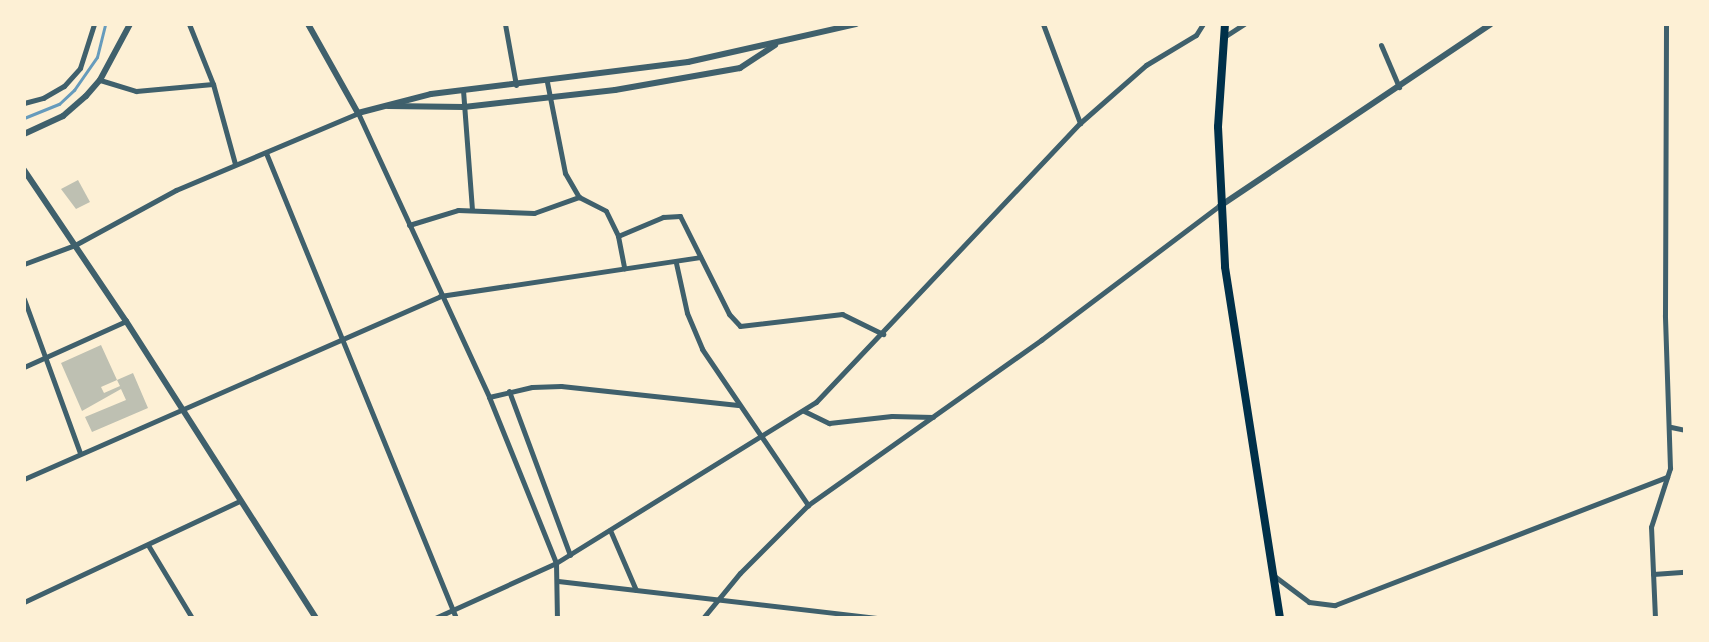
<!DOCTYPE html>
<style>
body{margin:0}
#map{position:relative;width:1709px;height:642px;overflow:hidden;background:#fdf0d5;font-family:"DejaVu Sans",sans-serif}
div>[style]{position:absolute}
.stream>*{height:3px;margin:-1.5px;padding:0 1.5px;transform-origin:1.5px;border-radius:1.5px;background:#669bbc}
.building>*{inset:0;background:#bec0b2}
.minor>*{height:5px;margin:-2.5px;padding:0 2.5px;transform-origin:2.5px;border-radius:2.5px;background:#3f606c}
.tertiary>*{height:6px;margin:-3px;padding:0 3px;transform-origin:3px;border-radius:3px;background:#3f606c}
.trunk>*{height:8px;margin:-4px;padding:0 4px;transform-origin:4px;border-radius:4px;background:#003049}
span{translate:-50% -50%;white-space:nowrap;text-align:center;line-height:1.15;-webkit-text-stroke:6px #fdf0d5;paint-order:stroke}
.frame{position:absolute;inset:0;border:26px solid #fdf0d5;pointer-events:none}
</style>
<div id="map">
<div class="stream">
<div style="left:24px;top:118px;width:38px;rotate:-22deg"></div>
<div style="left:59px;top:104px;width:21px;rotate:-43deg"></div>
<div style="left:74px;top:90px;width:40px;rotate:-55.1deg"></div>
<div style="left:97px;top:57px;width:34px;rotate:-76deg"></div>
</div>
<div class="building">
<div style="clip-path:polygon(78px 180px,90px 202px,76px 209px,61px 189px)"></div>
<div style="clip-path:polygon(101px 345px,117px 380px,101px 387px,104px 393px,120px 386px,117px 380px,133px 373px,148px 408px,92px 432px,85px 417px,126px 400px,121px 389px,82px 411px,61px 363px)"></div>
</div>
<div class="minor">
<div style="left:189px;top:24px;width:65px;rotate:68.2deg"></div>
<div style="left:213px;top:84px;width:83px;rotate:74.6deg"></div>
<div style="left:505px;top:24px;width:62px;rotate:79.8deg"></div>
<div style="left:1043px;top:24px;width:106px;rotate:69.5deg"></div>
<div style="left:1224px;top:37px;width:24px;rotate:-33deg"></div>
<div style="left:1381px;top:45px;width:46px;rotate:66.8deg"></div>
<div style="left:100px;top:80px;width:38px;rotate:17deg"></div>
<div style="left:136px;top:91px;width:77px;rotate:-5.2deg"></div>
<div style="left:547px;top:82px;width:93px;rotate:78.8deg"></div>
<div style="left:565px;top:173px;width:28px;rotate:60deg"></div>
<div style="left:579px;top:197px;width:30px;rotate:27deg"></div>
<div style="left:606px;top:211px;width:28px;rotate:64deg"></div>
<div style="left:618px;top:236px;width:33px;rotate:79deg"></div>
<div style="left:463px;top:90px;width:120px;rotate:85.7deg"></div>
<div style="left:24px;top:103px;width:20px;rotate:-15deg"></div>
<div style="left:43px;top:98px;width:24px;rotate:-30deg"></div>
<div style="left:64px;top:86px;width:24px;rotate:-48deg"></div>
<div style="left:80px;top:68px;width:46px;rotate:-72.3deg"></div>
<div style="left:266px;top:153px;width:502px;rotate:67.77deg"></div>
<div style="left:409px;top:225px;width:51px;rotate:-17deg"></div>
<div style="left:458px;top:210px;width:76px;rotate:2.3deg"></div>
<div style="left:534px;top:213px;width:48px;rotate:-19.6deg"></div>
<div style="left:618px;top:236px;width:49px;rotate:-22.9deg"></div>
<div style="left:663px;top:217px;width:17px;rotate:-3deg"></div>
<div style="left:680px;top:216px;width:110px;rotate:63.4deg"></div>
<div style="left:729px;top:314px;width:16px;rotate:47deg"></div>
<div style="left:740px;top:326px;width:103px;rotate:-6.7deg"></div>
<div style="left:842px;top:314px;width:46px;rotate:26deg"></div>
<div style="left:676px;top:263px;width:51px;rotate:77.6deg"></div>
<div style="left:687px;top:313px;width:39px;rotate:67deg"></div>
<div style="left:702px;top:349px;width:189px;rotate:55.8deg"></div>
<div style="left:24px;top:264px;width:54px;rotate:-20.4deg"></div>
<div style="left:75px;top:245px;width:115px;rotate:-28.6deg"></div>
<div style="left:176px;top:190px;width:198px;rotate:-22.9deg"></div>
<div style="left:358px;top:113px;width:313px;rotate:65.2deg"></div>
<div style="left:489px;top:397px;width:179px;rotate:68deg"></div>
<div style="left:556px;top:563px;width:55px;rotate:89deg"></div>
<div style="left:24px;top:299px;width:164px;rotate:70deg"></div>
<div style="left:24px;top:367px;width:112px;rotate:-24.3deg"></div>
<div style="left:509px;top:391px;width:175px;rotate:69.6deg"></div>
<div style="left:489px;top:397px;width:44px;rotate:-13.1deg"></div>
<div style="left:532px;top:387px;width:29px;rotate:-2deg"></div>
<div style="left:561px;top:386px;width:178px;rotate:6.1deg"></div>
<div style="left:804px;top:411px;width:28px;rotate:26deg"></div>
<div style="left:829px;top:423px;width:63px;rotate:-6.3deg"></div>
<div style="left:892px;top:416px;width:41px;rotate:1.4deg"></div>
<div style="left:1671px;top:427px;width:14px;rotate:12deg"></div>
<div style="left:24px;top:479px;width:454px;rotate:-23.7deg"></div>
<div style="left:440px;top:296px;width:263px;rotate:-8.5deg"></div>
<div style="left:610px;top:530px;width:65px;rotate:66.6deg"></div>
<div style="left:148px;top:545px;width:85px;rotate:58.9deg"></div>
<div style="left:1653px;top:574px;width:32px;rotate:-4deg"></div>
<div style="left:1273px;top:575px;width:45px;rotate:36.9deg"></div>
<div style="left:1309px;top:602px;width:26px;rotate:7deg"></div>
<div style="left:1335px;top:605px;width:356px;rotate:-21.1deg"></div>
<div style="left:558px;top:581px;width:323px;rotate:6.6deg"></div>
<div style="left:24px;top:602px;width:238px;rotate:-25.1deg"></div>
<div style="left:435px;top:618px;width:133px;rotate:-24.4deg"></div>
<div style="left:556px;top:563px;width:306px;rotate:-31.8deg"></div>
<div style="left:816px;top:402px;width:384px;rotate:-46.6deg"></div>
<div style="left:1080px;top:123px;width:88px;rotate:-41.3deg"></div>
<div style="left:1146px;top:65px;width:58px;rotate:-31deg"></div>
<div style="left:1196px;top:35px;width:13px;rotate:-58deg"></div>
<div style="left:703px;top:618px;width:58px;rotate:-50.6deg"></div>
<div style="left:740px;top:573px;width:96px;rotate:-45deg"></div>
<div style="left:808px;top:505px;width:286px;rotate:-35.3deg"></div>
<div style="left:1041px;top:340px;width:223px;rotate:-37deg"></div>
<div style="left:1655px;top:618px;width:91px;rotate:-92.5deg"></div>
<div style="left:1651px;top:527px;width:62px;rotate:-72.1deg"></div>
<div style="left:1670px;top:468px;width:153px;rotate:-91.9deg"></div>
<div style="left:1665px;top:315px;width:291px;rotate:-89.8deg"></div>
</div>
<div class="tertiary">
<div style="left:308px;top:24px;width:102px;rotate:60.7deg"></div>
<div style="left:358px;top:113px;width:75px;rotate:-14.6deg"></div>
<div style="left:431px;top:94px;width:259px;rotate:-7.1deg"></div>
<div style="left:688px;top:62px;width:172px;rotate:-12.7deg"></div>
<div style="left:388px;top:106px;width:76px;rotate:0.8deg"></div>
<div style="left:464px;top:107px;width:152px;rotate:-6.4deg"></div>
<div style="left:615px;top:90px;width:127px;rotate:-10deg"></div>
<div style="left:740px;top:68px;width:42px;rotate:-33.3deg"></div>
<div style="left:24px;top:134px;width:43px;rotate:-24.8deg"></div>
<div style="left:63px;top:116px;width:30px;rotate:-41deg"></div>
<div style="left:86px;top:96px;width:21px;rotate:-49deg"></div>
<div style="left:100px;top:80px;width:64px;rotate:-61.8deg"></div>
<div style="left:24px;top:170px;width:182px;rotate:56deg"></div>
<div style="left:126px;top:321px;width:353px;rotate:57.4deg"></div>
<div style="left:1220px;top:206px;width:326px;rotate:-33.9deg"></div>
</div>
<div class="trunk">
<div style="left:1225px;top:24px;width:103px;rotate:93.9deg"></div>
<div style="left:1218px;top:127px;width:140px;rotate:87.1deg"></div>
<div style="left:1225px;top:267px;width:355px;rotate:81.1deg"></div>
</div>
<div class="frame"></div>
</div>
